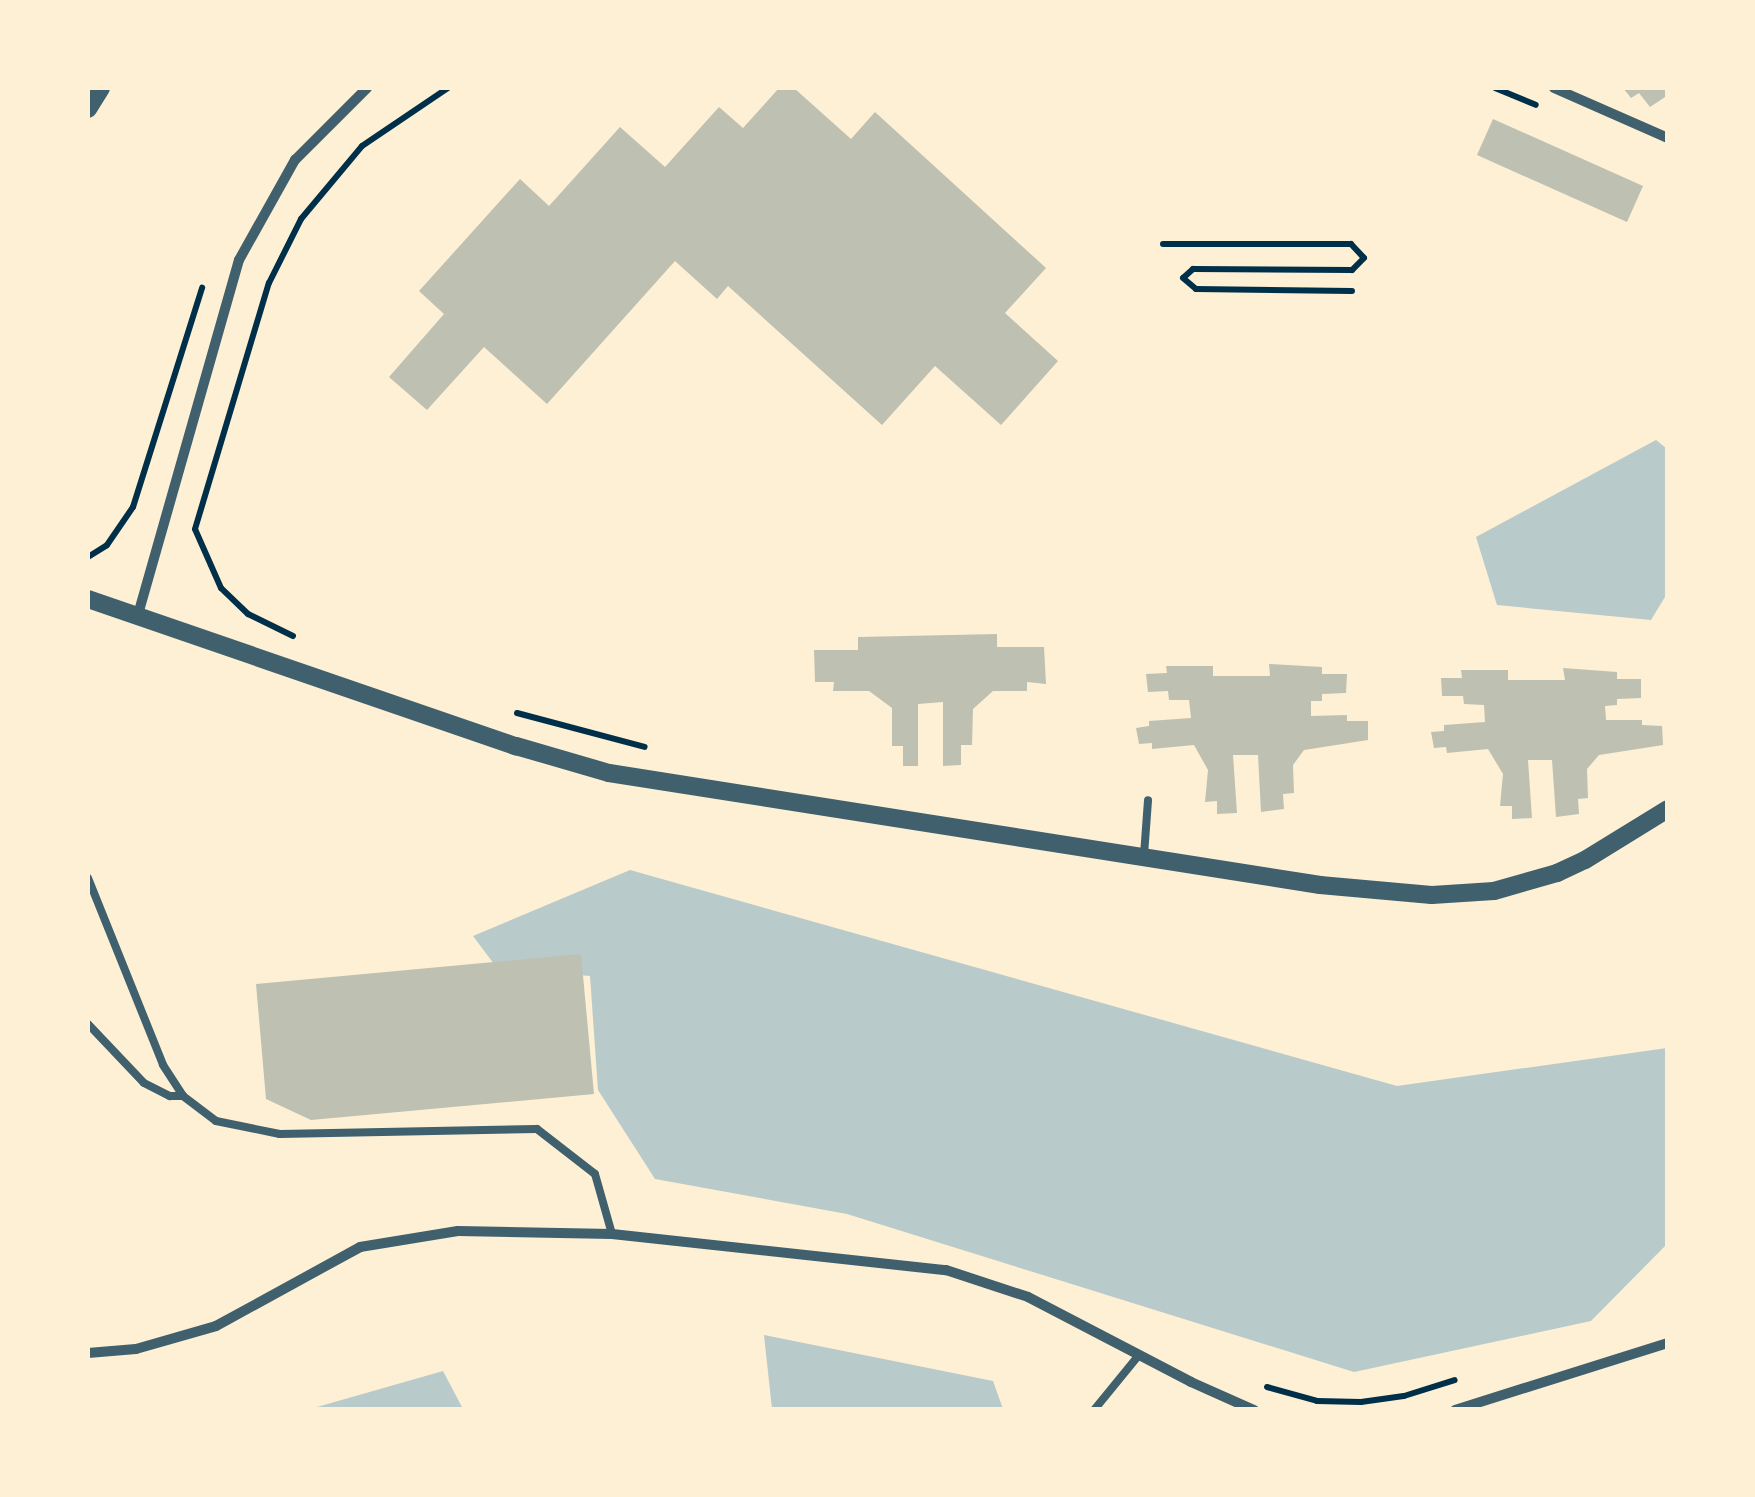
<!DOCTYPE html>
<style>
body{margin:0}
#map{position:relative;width:1755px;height:1497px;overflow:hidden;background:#fdf0d5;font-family:"PT Serif",serif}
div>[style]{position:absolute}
.green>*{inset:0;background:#b9caca}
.building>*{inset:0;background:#bec0b2}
.path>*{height:6px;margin:-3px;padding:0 3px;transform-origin:3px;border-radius:3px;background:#003049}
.service>*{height:8px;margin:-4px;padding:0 4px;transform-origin:4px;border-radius:4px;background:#3f606c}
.minor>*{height:10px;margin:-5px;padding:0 5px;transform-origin:5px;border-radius:5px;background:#3f606c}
.tertiary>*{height:18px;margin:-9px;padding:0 9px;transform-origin:9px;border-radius:9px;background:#3f606c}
span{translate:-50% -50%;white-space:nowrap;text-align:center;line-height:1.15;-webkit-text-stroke:10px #fdf0d5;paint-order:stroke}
.frame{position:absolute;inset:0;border:90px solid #fdf0d5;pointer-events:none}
</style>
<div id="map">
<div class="green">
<div style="clip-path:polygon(1656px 440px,1667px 449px,1668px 592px,1651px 620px,1497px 605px,1476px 537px)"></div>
<div style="clip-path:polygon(630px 870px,1397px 1086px,1667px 1048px,1667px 1244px,1591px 1321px,1354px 1372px,847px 1214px,655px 1179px,598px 1090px,590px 976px,497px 968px,473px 936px)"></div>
<div style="clip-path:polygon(764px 1335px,993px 1381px,1003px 1409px,772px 1409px)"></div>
<div style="clip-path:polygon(443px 1371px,463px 1409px,310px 1409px)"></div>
</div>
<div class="building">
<div style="clip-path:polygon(779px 88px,794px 88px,851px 139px,875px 112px,1046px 268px,1005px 313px,1058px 361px,1001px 425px,935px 366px,882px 425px,728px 286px,717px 299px,675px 261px,547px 404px,484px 347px,427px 410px,389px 377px,444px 314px,419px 291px,520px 179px,549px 206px,620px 127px,665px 167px,719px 107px,743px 128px)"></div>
<div style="clip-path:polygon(1623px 88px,1668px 88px,1668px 95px,1650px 107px,1639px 93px,1631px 98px)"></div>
<div style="clip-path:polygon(1493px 119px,1643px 186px,1627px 222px,1477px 155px)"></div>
<div style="clip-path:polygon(997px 634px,997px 647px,1044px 647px,1046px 684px,1027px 682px,1027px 691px,993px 691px,973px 709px,972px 745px,961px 745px,961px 765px,943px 766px,943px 702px,918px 704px,918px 766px,903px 766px,903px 746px,892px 746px,892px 708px,869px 691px,833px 691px,834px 682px,815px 682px,814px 650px,858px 650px,858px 637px)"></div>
<div style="clip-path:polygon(1269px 664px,1322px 667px,1322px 674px,1347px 674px,1346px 693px,1322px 694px,1322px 701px,1311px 701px,1311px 716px,1347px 715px,1347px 721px,1368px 721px,1368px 740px,1304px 750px,1293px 765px,1294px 793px,1283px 794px,1284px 809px,1261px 812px,1258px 755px,1233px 755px,1237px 813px,1217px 814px,1217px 801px,1205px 802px,1208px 770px,1194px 745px,1152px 749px,1152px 743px,1139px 744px,1136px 728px,1149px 726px,1149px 721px,1191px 718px,1189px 700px,1169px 700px,1168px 691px,1148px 692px,1146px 674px,1167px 673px,1166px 666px,1213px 666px,1213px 676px,1270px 676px)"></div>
<div style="clip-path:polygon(1563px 668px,1617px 672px,1617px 679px,1641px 679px,1641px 698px,1617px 699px,1617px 705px,1605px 706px,1606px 720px,1642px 720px,1642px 725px,1662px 726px,1663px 745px,1599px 755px,1587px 769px,1588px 798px,1578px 799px,1579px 814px,1556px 817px,1552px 760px,1528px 760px,1532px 818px,1512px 819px,1512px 806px,1500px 806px,1503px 774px,1488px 749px,1447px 753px,1446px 747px,1434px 748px,1431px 732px,1444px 731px,1444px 725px,1485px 722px,1484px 705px,1464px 704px,1463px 696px,1442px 696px,1441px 678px,1462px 678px,1461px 670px,1508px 670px,1508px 680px,1565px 680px)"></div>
<div style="clip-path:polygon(581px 954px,594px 1094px,311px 1120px,266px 1099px,256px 984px)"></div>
</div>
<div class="path">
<div style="left:1495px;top:88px;width:44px;rotate:22.5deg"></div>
<div style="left:1163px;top:244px;width:188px"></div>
<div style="left:1351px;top:244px;width:19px;rotate:47deg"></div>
<div style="left:1364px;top:258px;width:17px;rotate:135deg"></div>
<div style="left:1352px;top:270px;width:159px;rotate:-179.6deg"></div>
<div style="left:1193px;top:269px;width:13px;rotate:138deg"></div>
<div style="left:1183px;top:278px;width:17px;rotate:40deg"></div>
<div style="left:1196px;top:289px;width:156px;rotate:0.7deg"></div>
<div style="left:88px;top:557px;width:22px;rotate:-32deg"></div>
<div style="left:107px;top:545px;width:46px;rotate:-55.6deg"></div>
<div style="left:133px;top:507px;width:230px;rotate:-72.5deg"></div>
<div style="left:293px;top:636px;width:50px;rotate:-153.9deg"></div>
<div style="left:248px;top:614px;width:37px;rotate:-136deg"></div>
<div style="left:221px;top:588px;width:64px;rotate:-113.8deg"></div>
<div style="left:195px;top:529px;width:257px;rotate:-73.3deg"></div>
<div style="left:269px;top:283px;width:72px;rotate:-63.4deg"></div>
<div style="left:301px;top:219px;width:95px;rotate:-50.1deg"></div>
<div style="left:362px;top:146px;width:104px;rotate:-34deg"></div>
<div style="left:517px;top:713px;width:132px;rotate:14.9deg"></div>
<div style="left:1267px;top:1387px;width:52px;rotate:15.6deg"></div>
<div style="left:1317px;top:1401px;width:44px;rotate:1.3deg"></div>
<div style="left:1361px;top:1402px;width:43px;rotate:-7.9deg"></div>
<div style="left:1404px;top:1396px;width:53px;rotate:-17.4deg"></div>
</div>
<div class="service">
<div style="left:1144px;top:855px;width:55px;rotate:-85.8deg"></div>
<div style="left:88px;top:878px;width:201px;rotate:68.1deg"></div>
<div style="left:163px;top:1065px;width:37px;rotate:57deg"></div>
<div style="left:183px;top:1096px;width:41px;rotate:37.1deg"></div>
<div style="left:216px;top:1121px;width:65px;rotate:11.5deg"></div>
<div style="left:280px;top:1134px;width:257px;rotate:-1.1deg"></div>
<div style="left:537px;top:1129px;width:73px;rotate:37.8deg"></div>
<div style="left:595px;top:1174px;width:62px;rotate:74.2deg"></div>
<div style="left:88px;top:1024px;width:81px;rotate:46.5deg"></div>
<div style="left:144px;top:1083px;width:29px;rotate:27deg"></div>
<div style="left:170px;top:1096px;width:13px"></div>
<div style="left:1094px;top:1410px;width:71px;rotate:-50.7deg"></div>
</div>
<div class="minor">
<div style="left:1554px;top:88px;width:124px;rotate:23.7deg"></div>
<div style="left:137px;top:618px;width:372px;rotate:-74.1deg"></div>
<div style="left:239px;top:260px;width:115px;rotate:-60.8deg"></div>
<div style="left:295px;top:160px;width:102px;rotate:-45deg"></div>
<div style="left:88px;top:1353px;width:48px;rotate:-4.8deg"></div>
<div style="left:136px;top:1349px;width:83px;rotate:-16deg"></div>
<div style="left:216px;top:1326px;width:164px;rotate:-28.7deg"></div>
<div style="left:360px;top:1247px;width:99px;rotate:-9.3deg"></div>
<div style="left:458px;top:1231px;width:154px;rotate:1.1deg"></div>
<div style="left:612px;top:1234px;width:336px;rotate:6.2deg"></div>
<div style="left:946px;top:1270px;width:86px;rotate:18.2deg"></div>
<div style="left:1028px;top:1297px;width:184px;rotate:27.5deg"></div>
<div style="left:1191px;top:1382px;width:69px;rotate:24deg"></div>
<div style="left:1455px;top:1410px;width:223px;rotate:-17.5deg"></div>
</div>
<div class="tertiary">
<div style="left:88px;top:109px;width:25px;rotate:-58deg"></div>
<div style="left:88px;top:599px;width:453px;rotate:19deg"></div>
<div style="left:516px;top:746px;width:97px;rotate:16.2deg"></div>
<div style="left:609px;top:773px;width:720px;rotate:8.95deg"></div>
<div style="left:1320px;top:885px;width:112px;rotate:5.1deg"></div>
<div style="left:1432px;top:895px;width:62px;rotate:-3.7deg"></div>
<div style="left:1494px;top:891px;width:66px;rotate:-15.9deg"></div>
<div style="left:1557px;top:873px;width:31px;rotate:-25deg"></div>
<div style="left:1585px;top:860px;width:97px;rotate:-31.6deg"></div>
</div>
<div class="frame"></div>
</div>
